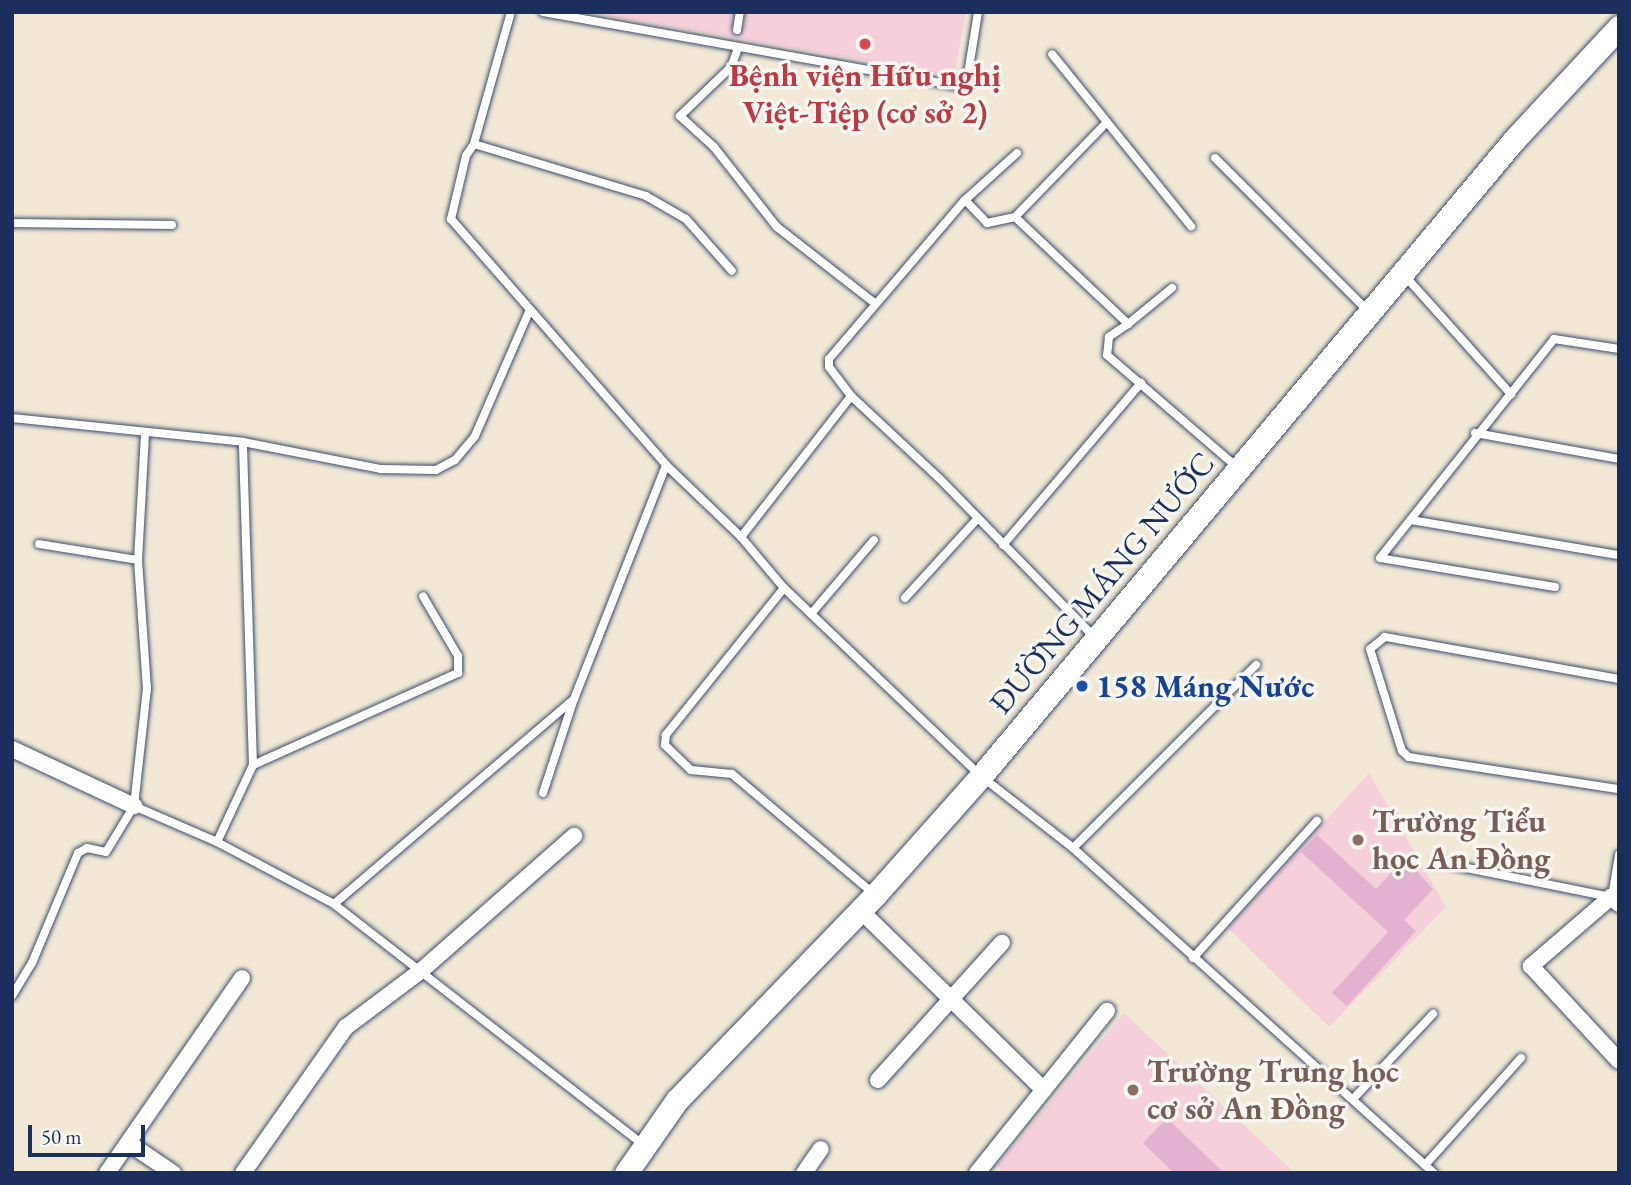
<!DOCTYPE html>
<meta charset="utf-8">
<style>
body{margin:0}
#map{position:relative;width:1631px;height:1185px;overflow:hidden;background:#f1e9d5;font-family:"EB Garamond",serif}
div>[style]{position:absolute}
.built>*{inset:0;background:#f5cfda}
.building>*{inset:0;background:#e3b2cf}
.roads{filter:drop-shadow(0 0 2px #3b4b70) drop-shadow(0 0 2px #3b4b70)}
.lane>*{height:8px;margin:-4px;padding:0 4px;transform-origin:4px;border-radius:4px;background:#fff}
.street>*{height:16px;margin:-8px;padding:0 8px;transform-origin:8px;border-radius:8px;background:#fff}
.secondary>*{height:23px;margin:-11.5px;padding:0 11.5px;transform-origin:11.5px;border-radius:11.5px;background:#fff}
.dots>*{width:19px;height:19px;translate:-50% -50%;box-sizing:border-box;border:4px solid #f6f6f2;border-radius:50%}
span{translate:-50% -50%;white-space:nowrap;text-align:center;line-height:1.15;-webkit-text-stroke:7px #f6f6f2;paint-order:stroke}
.health-label{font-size:32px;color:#be3a42;font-weight:700}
.street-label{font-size:32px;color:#1b2f5e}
.transit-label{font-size:32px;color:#164399;font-weight:700}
.left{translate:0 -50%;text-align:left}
.education-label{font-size:32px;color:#785e54;font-weight:700}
.frame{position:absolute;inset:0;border:14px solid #1b2f5e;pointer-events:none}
.scale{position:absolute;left:28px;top:1125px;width:117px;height:32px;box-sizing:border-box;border:4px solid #1b2f5e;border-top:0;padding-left:9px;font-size:21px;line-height:24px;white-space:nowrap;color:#1b2f5e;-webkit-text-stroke:5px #f6f6f2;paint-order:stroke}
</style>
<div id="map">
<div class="built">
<div style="clip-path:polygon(585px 12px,966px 12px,954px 76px)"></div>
<div style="clip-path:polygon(1369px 773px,1446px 907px,1329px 1027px,1228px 928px)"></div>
<div style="clip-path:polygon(1124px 1013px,1295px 1173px,1004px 1173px,997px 1166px)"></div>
</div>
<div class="building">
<div style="clip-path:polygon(1317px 835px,1376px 889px,1405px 858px,1433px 889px,1404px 920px,1416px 931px,1347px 1006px,1332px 993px,1388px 932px,1301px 852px)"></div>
<div style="clip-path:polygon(1167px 1118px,1224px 1173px,1174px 1173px,1143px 1143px)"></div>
</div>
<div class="roads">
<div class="lane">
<div style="left:511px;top:12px;width:137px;rotate:105.7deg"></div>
<div style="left:474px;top:144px;width:14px;rotate:124deg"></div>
<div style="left:466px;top:156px;width:65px;rotate:103.4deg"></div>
<div style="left:451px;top:219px;width:327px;rotate:48.8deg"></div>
<div style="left:666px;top:465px;width:104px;rotate:43.8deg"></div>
<div style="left:741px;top:537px;width:67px;rotate:49.9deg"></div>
<div style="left:784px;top:588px;width:272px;rotate:43.7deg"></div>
<div style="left:981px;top:776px;width:117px;rotate:38deg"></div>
<div style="left:1073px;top:848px;width:486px;rotate:42deg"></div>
<div style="left:543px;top:12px;width:424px;rotate:10.1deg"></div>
<div style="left:960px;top:86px;width:14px;rotate:-56deg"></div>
<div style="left:968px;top:74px;width:63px;rotate:-80.8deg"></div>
<div style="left:737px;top:30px;width:18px;rotate:-81deg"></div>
<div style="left:738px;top:48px;width:20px;rotate:110deg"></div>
<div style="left:731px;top:67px;width:71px;rotate:136.1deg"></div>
<div style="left:680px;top:116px;width:46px;rotate:42.4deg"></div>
<div style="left:714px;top:147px;width:102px;rotate:51.8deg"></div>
<div style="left:777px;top:227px;width:125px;rotate:37.9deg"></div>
<div style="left:1107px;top:122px;width:134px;rotate:51.1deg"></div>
<div style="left:474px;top:144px;width:180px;rotate:16.8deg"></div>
<div style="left:646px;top:196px;width:46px;rotate:29.9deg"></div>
<div style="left:686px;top:219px;width:69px;rotate:48.5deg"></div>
<div style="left:1215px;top:158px;width:215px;rotate:45deg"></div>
<div style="left:965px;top:200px;width:32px;rotate:46deg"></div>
<div style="left:987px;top:223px;width:29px;rotate:-12deg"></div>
<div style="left:1015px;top:217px;width:132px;rotate:-45.9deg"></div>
<div style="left:1107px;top:122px;width:87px;rotate:-129deg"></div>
<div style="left:1015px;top:217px;width:156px;rotate:43.4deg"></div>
<div style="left:1128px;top:324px;width:23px;rotate:146deg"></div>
<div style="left:1109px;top:337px;width:18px;rotate:96deg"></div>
<div style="left:1107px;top:355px;width:173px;rotate:40.8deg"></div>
<div style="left:12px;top:223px;width:160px;rotate:0.7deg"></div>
<div style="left:1405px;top:276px;width:159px;rotate:48.1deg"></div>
<div style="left:1128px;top:324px;width:57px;rotate:-39.3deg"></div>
<div style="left:851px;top:396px;width:36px;rotate:-127deg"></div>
<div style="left:829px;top:367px;width:8px;rotate:-90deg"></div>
<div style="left:829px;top:359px;width:209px;rotate:-49.5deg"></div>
<div style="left:965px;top:200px;width:70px;rotate:-42.1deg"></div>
<div style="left:12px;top:418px;width:232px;rotate:5.9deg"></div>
<div style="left:243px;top:442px;width:141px;rotate:11.1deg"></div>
<div style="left:381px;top:469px;width:55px;rotate:1deg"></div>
<div style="left:436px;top:470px;width:21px;rotate:-28deg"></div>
<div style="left:455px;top:460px;width:31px;rotate:-50deg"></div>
<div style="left:475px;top:436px;width:135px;rotate:-66.5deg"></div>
<div style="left:1475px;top:433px;width:146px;rotate:10.2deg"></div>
<div style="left:1411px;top:520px;width:211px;rotate:9.6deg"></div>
<div style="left:741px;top:537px;width:179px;rotate:-52deg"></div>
<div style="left:851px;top:396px;width:120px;rotate:43deg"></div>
<div style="left:939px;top:478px;width:222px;rotate:45.7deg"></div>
<div style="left:39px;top:544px;width:100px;rotate:9.2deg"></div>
<div style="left:1003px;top:545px;width:213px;rotate:-49.6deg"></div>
<div style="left:1555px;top:587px;width:177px;rotate:-170.6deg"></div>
<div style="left:1380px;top:558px;width:280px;rotate:-51.5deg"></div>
<div style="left:1554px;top:339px;width:66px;rotate:8.7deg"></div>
<div style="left:784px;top:588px;width:189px;rotate:128.8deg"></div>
<div style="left:666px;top:735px;width:10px;rotate:96deg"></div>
<div style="left:665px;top:745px;width:36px;rotate:44deg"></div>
<div style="left:691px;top:770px;width:41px;rotate:5.6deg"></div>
<div style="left:732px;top:774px;width:185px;rotate:40.2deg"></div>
<div style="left:905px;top:598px;width:108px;rotate:-47.6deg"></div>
<div style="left:811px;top:614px;width:97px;rotate:-49.6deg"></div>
<div style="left:1619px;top:679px;width:238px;rotate:-169.8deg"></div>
<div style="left:1385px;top:637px;width:19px;rotate:141deg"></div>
<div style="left:1370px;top:649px;width:107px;rotate:72.6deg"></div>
<div style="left:1402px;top:751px;width:9px;rotate:41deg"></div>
<div style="left:1409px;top:757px;width:212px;rotate:8.7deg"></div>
<div style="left:253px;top:765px;width:225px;rotate:-24.2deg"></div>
<div style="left:458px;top:673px;width:17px;rotate:-90deg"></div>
<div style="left:458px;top:656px;width:69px;rotate:-120.3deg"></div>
<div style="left:543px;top:793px;width:96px;rotate:-71.8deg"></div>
<div style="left:134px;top:806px;width:90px;rotate:23.4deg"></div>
<div style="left:217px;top:842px;width:132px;rotate:27.9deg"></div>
<div style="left:334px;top:904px;width:393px;rotate:37.9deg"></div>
<div style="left:217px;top:842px;width:85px;rotate:-64.9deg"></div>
<div style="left:253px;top:765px;width:323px;rotate:-91.8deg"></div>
<div style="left:1073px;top:848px;width:259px;rotate:-45deg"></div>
<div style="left:1437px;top:862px;width:177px;rotate:11.4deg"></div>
<div style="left:1612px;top:897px;width:43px;rotate:-80.5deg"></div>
<div style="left:334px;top:904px;width:316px;rotate:-40.5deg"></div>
<div style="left:574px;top:699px;width:251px;rotate:-68.5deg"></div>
<div style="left:1193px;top:958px;width:185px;rotate:-47.9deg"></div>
<div style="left:12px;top:996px;width:39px;rotate:-59deg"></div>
<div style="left:32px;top:963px;width:119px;rotate:-67.3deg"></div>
<div style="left:78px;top:853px;width:10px;rotate:-29deg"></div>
<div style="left:87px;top:848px;width:19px;rotate:12deg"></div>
<div style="left:106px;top:852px;width:54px;rotate:-58.7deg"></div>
<div style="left:134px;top:806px;width:118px;rotate:-83.7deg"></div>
<div style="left:147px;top:689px;width:129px;rotate:-94deg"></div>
<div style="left:138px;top:560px;width:127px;rotate:-86.8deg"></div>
<div style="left:1353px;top:1099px;width:117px;rotate:-46.7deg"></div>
<div style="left:1425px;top:1165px;width:144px;rotate:-48.1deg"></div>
</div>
<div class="street">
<div style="left:12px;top:749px;width:135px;rotate:25deg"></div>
<div style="left:1619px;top:904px;width:11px;rotate:-139deg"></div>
<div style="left:1611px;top:897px;width:106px;rotate:139.2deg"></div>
<div style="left:1531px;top:966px;width:129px;rotate:47.2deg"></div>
<div style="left:860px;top:910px;width:257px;rotate:44.4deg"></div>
<div style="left:878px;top:1080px;width:185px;rotate:-47.9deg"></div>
<div style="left:130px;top:1144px;width:52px;rotate:34deg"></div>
<div style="left:107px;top:1173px;width:237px;rotate:-55.3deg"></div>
<div style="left:243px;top:1173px;width:179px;rotate:-54.8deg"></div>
<div style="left:346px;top:1027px;width:95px;rotate:-36.9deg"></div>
<div style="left:422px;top:970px;width:203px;rotate:-41.4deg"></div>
<div style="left:804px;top:1173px;width:29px;rotate:-55deg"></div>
<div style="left:977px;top:1173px;width:208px;rotate:-51.3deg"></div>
</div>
<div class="secondary">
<div style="left:626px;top:1173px;width:89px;rotate:-55.1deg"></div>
<div style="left:677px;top:1100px;width:285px;rotate:-46deg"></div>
<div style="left:875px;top:895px;width:159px;rotate:-48.3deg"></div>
<div style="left:981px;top:776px;width:828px;rotate:-50.04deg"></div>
<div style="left:1513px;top:141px;width:156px;rotate:-47.1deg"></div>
</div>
</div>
<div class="dots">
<div style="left:865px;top:44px;background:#e0444e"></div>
<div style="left:1082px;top:686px;background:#1a4fb4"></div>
<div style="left:1358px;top:840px;background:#8d6e63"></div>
<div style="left:1133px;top:1090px;background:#8d6e63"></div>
</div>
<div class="health-label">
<span style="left:865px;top:94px">Bệnh viện Hữu nghị<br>Việt-Tiệp (cơ sở 2)</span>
</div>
<div class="street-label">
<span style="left:1102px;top:583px;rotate:-50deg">ĐƯỜNG MÁNG NƯỚC</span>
</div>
<div class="transit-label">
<span class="left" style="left:1096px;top:686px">158 Máng Nước</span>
</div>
<div class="education-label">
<span class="left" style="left:1372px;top:840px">Trường Tiểu<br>học An Đồng</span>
<span class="left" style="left:1147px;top:1090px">Trường Trung học<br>cơ sở An Đồng</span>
</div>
<div class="frame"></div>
<div class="scale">50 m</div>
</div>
